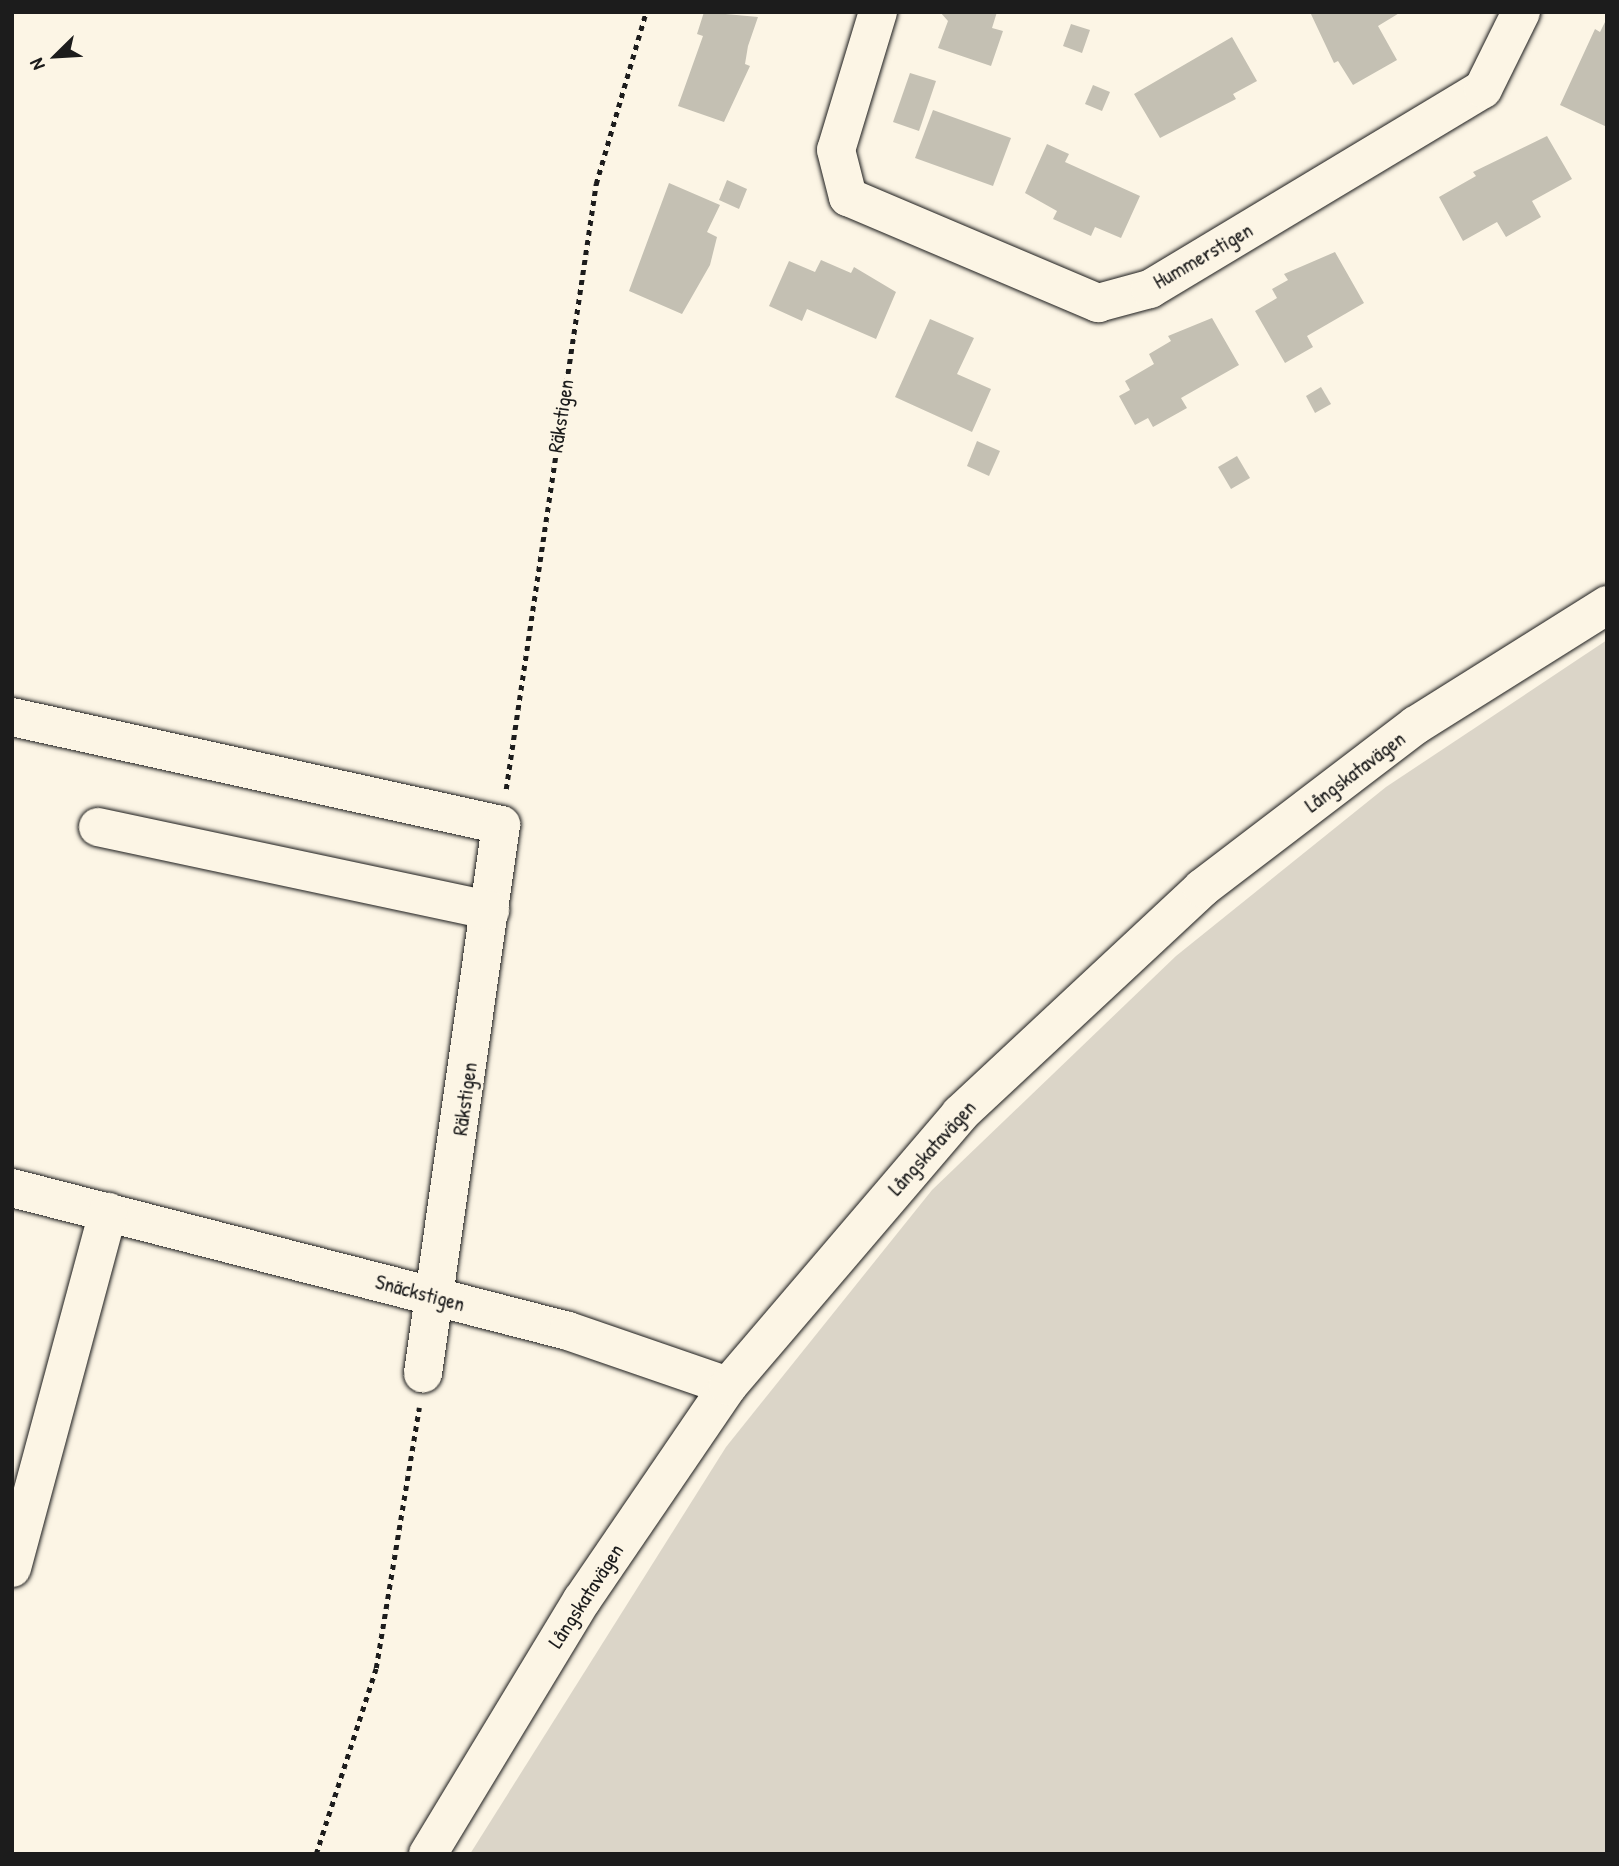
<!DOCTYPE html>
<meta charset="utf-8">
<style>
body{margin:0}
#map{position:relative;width:1619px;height:1866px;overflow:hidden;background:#fcf5e5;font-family:"Patrick Hand",sans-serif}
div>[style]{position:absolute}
.green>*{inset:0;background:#dbd5c8}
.building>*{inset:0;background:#c4c0b3}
.path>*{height:4.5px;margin-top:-2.25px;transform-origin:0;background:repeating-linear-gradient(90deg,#1c1c1c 0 5px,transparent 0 10px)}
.roads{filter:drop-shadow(0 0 2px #1c1c1c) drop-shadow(0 0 2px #1c1c1c)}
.minor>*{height:38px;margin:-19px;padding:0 19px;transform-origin:19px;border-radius:19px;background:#fcf5e5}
span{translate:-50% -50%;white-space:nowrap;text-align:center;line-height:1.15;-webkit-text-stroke:5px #fcf5e5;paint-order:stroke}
.street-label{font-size:21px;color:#1c1c1c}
.frame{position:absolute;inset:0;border:14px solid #1c1c1c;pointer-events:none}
.north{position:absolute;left:21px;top:21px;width:70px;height:70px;-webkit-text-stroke:5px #fcf5e5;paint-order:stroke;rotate:246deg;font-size:19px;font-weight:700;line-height:28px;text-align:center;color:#1c1c1c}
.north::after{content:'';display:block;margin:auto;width:24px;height:32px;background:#1c1c1c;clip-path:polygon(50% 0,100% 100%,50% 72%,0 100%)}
</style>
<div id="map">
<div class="green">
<div style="clip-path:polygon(1607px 640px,1607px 1854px,470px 1854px,726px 1447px,932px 1190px,1176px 956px,1386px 787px)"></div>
</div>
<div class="building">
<div style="clip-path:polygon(704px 12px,758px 17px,748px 46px,745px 64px,750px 66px,724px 122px,678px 106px,703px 36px,697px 34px)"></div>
<div style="clip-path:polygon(940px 12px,997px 12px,992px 28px,1003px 31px,991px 66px,938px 48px,948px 21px)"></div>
<div style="clip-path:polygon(1310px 12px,1401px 12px,1378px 26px,1397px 60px,1353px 85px,1338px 61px,1334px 63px)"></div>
<div style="clip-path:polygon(1607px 18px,1607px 127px,1560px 105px,1595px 29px,1600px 32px)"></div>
<div style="clip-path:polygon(1071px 24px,1090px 30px,1082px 53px,1063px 46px)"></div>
<div style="clip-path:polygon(1232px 37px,1257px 81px,1233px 94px,1236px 99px,1160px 138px,1134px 94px)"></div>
<div style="clip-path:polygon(910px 73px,936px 81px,919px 131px,893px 122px)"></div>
<div style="clip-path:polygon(1093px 85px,1110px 92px,1102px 111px,1085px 104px)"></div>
<div style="clip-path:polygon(933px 110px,1011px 138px,993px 186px,915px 158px)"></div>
<div style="clip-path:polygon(1547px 136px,1572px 179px,1532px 201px,1541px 217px,1506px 237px,1497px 222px,1463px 241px,1439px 197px,1476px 176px,1473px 172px)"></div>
<div style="clip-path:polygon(1047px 144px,1069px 154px,1065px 162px,1140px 196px,1121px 238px,1095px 227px,1091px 236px,1053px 219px,1057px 211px,1025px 193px)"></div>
<div style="clip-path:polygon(727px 180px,747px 189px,739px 209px,719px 200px)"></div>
<div style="clip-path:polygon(669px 183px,720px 205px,707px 232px,717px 237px,710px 265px,682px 314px,629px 291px)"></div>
<div style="clip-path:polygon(1335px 252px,1364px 303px,1307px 336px,1313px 347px,1285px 363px,1255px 311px,1277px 298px,1272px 289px,1288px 280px,1284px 274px)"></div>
<div style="clip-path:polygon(821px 260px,851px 273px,854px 267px,896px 292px,876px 339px,807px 309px,802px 321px,769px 306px,789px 261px,815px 272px)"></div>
<div style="clip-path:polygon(1212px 318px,1239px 365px,1181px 398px,1187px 408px,1153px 427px,1148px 418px,1135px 425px,1119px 396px,1130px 390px,1125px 381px,1154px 364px,1149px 354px,1171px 341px,1168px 336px)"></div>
<div style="clip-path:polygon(930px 319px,974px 338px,957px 374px,991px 389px,972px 432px,895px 397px)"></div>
<div style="clip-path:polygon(1321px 387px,1331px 404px,1315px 413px,1306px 396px)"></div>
<div style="clip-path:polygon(977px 441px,1000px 451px,989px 476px,967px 466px)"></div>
<div style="clip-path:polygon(1237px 456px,1250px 478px,1231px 489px,1218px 467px)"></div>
</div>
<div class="path">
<div style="left:506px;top:789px;width:612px;rotate:-81.54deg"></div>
<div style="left:596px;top:184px;width:179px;rotate:-73.8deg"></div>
<div style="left:316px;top:1854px;width:195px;rotate:-72.1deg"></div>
<div style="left:376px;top:1668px;width:264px;rotate:-80.6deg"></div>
</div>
<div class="roads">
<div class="minor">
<div style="left:878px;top:12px;width:144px;rotate:106.9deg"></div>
<div style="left:836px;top:150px;width:49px;rotate:75.7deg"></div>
<div style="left:848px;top:197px;width:272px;rotate:23deg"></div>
<div style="left:1098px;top:303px;width:54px;rotate:-15.1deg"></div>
<div style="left:1150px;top:289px;width:388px;rotate:-31deg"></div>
<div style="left:1483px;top:89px;width:86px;rotate:-63.7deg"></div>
<div style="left:12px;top:717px;width:501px;rotate:12.45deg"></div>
<div style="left:501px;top:825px;width:554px;rotate:98.1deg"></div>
<div style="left:98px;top:827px;width:401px;rotate:12deg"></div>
<div style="left:12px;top:1188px;width:574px;rotate:14.42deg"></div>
<div style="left:568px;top:1331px;width:169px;rotate:19deg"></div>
<div style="left:12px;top:1568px;width:369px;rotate:-74.9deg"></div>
<div style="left:428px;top:1854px;width:297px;rotate:-58.8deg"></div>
<div style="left:582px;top:1600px;width:259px;rotate:-55.7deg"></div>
<div style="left:728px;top:1386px;width:358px;rotate:-49.5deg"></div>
<div style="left:960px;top:1114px;width:331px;rotate:-43deg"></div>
<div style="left:1202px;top:888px;width:269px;rotate:-37.3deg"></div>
<div style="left:1416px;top:725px;width:226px;rotate:-32.1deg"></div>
</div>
</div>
<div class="street-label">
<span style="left:1203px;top:256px;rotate:-30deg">Hummerstigen</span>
<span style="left:561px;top:416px;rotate:-81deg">Räkstigen</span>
<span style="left:1355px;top:772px;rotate:-37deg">Långskatavägen</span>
<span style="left:465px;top:1099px;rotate:-82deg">Räkstigen</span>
<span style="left:932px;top:1148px;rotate:-48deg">Långskatavägen</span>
<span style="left:420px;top:1293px;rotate:15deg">Snäckstigen</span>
<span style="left:586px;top:1596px;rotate:-57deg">Långskatavägen</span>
</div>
<div class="frame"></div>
<div class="north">N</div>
</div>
